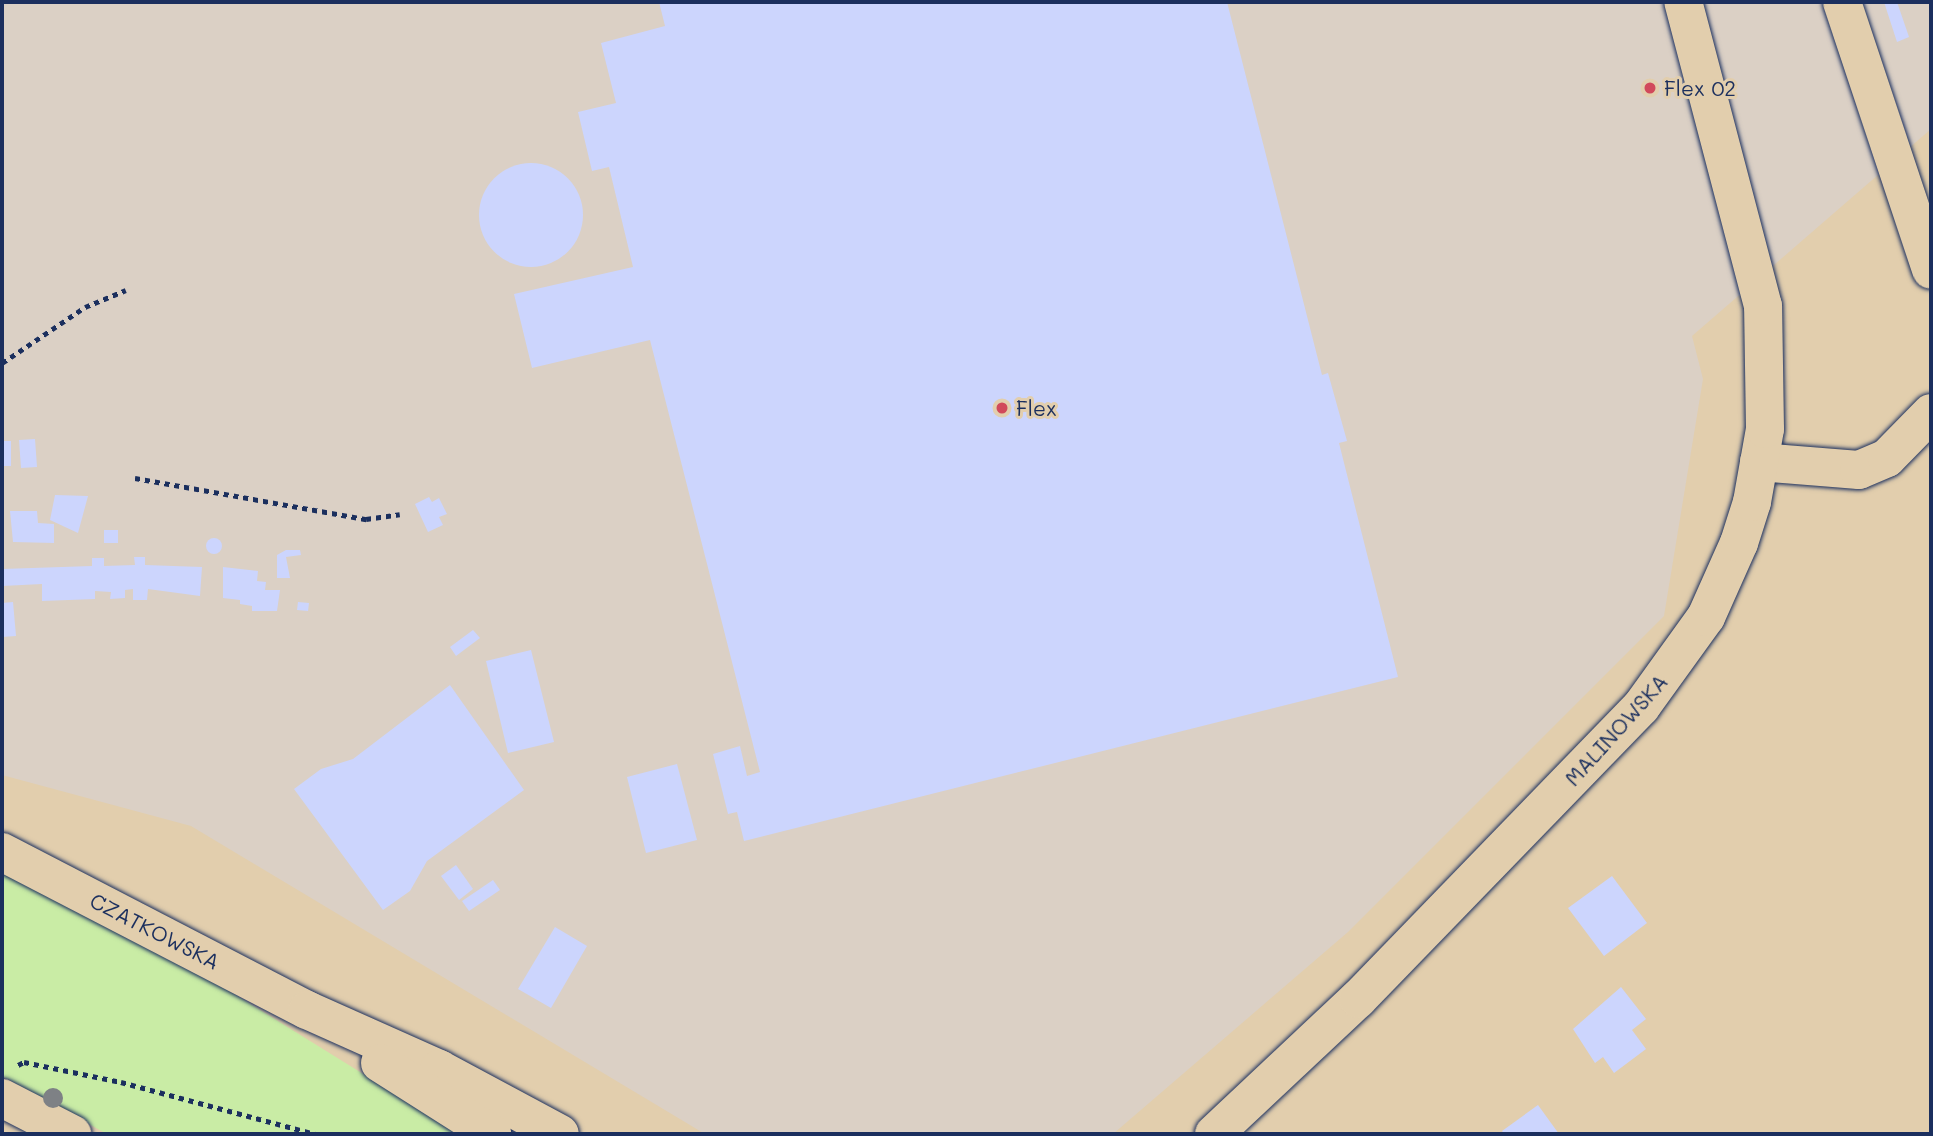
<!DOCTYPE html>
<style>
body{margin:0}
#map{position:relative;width:1933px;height:1136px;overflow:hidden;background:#e2cead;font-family:Mali,sans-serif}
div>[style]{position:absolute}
.built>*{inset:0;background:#dbd0c5}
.green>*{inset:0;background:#c9eca5}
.building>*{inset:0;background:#ccd5fd}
.round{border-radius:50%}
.path>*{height:4.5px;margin-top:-2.25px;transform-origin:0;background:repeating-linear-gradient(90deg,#1b2f5e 0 5px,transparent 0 10px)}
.roads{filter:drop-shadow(0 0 2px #1b2f5e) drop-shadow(0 0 2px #1b2f5e)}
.minor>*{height:38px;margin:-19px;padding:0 19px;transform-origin:19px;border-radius:19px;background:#e2cead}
.trees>*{width:20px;height:20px;margin:-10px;border-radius:50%;background:#7e8185}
.dots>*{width:19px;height:19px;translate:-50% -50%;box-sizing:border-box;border:4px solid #e2cead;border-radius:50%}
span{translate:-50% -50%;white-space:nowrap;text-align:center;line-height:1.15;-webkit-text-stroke:6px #e2cead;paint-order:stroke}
.poi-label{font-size:21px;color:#1b2f5e}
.left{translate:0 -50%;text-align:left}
.street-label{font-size:21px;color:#1b2f5e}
.frame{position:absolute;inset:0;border:4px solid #1b2f5e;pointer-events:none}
</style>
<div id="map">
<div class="built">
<div style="clip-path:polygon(2px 2px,1931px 2px,1931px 129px,1692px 336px,1703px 379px,1664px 616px,1348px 932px,1113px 1134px,705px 1134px,191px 826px,2px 775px)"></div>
</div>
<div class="green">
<div style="clip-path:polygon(2px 871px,194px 969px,460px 1134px,107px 1134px,2px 1076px)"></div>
</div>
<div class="building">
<div style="clip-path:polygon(659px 2px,1227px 2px,1322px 375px,1328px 373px,1347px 441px,1339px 443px,1398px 677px,744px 841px,737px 812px,728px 814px,713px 754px,740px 746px,747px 776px,760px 772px,650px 340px,532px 368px,514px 294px,633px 267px,609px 167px,592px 171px,578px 112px,616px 103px,601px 43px,665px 26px)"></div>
<div style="clip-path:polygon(1884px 2px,1897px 2px,1909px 37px,1897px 42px)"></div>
<div class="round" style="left:479px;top:163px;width:104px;height:104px"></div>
<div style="clip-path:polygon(35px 439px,37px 467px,21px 468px,19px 440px)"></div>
<div style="clip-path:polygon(2px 441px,11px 441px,11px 466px,2px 466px)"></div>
<div style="clip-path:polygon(55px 495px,88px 496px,78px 533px,50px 520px)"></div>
<div style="clip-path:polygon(429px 497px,432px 502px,439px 498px,447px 514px,439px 517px,443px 525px,428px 532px,415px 504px)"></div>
<div style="clip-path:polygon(10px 511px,37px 511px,38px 523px,54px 524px,54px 543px,13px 542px)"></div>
<div style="clip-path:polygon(104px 530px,118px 530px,118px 543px,104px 543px)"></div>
<div class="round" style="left:206px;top:538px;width:16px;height:16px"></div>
<div style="clip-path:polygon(286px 550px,300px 550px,301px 555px,286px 557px,290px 578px,277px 578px,277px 555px)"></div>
<div style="clip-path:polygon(134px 557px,145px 557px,145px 565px,202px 567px,200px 596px,148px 589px,147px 600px,133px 600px,133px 589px,125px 590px,125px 598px,110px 599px,111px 592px,95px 591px,95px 599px,42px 601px,42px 584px,2px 586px,2px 569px,92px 566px,92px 558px,104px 558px,104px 566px,135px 565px)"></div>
<div style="clip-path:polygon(223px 567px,258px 571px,257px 581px,266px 582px,265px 590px,280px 590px,277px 611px,252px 611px,252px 606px,240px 604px,240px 600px,223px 598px)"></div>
<div style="clip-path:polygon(13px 602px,16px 636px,2px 637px,2px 603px)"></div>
<div style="clip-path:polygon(298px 602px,309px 603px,308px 611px,297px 610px)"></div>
<div style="clip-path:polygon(473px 630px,480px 638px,456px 656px,450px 647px)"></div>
<div style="clip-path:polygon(531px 650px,554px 742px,508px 753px,486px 661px)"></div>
<div style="clip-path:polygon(450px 685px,524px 790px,427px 861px,410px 891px,383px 910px,294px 789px,321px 769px,353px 759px)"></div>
<div style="clip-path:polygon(677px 764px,697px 840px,646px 853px,627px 777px)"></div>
<div style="clip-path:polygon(456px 865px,473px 889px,459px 900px,441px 876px)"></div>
<div style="clip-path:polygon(1612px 876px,1647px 923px,1604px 956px,1568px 908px)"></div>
<div style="clip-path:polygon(493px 880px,500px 890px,469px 911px,462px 901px)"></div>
<div style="clip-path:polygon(555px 927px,587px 946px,551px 1008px,518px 989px)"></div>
<div style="clip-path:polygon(1621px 987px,1646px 1019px,1632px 1030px,1646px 1049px,1614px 1073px,1603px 1057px,1595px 1063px,1573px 1029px)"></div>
<div style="clip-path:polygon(1538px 1105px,1559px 1134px,1504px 1134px,1502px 1131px)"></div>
</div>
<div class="path">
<div style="left:2px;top:363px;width:100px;rotate:-34deg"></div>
<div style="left:85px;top:307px;width:44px;rotate:-22.5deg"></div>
<div style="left:135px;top:478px;width:235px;rotate:10.1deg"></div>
<div style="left:366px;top:519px;width:34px;rotate:-8deg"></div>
<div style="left:18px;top:1065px;width:7px;rotate:-27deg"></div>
<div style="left:24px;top:1062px;width:99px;rotate:11.7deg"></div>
<div style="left:121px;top:1082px;width:201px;rotate:15deg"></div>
</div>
<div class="roads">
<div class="minor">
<div style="left:1842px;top:2px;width:282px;rotate:71.6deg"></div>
<div style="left:1759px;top:462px;width:100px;rotate:4.6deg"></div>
<div style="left:1859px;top:470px;width:30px;rotate:-23deg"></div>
<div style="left:1887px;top:458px;width:63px;rotate:-45.6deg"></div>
<div style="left:2px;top:852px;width:343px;rotate:27.4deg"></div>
<div style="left:307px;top:1010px;width:145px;rotate:24.1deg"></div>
<div style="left:439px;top:1069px;width:137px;rotate:28.2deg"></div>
<div style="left:380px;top:1063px;width:133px;rotate:32.4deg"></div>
<div style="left:2px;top:1098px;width:79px;rotate:27.2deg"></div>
<div style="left:1214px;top:1134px;width:197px;rotate:-43.2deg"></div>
<div style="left:1358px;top:999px;width:407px;rotate:-45.9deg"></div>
<div style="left:1641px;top:707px;width:111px;rotate:-54.2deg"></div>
<div style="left:1706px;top:617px;width:81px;rotate:-66deg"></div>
<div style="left:1739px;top:543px;width:43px;rotate:-72.4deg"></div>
<div style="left:1752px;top:502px;width:74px;rotate:-79.9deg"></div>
<div style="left:1765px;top:429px;width:123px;rotate:-90.9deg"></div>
<div style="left:1763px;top:306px;width:314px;rotate:-104.7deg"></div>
</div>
</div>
<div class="trees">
<div style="left:53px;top:1098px"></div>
</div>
<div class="dots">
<div style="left:1650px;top:88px;background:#d1495b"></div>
<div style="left:1002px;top:408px;background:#d1495b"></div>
</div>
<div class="poi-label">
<span class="left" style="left:1664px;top:88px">Flex 02</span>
<span class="left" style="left:1016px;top:408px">Flex</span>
</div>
<div class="street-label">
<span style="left:1616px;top:730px;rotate:-48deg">MALINOWSKA</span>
<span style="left:155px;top:931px;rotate:27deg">CZATKOWSKA</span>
</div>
<div class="frame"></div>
</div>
